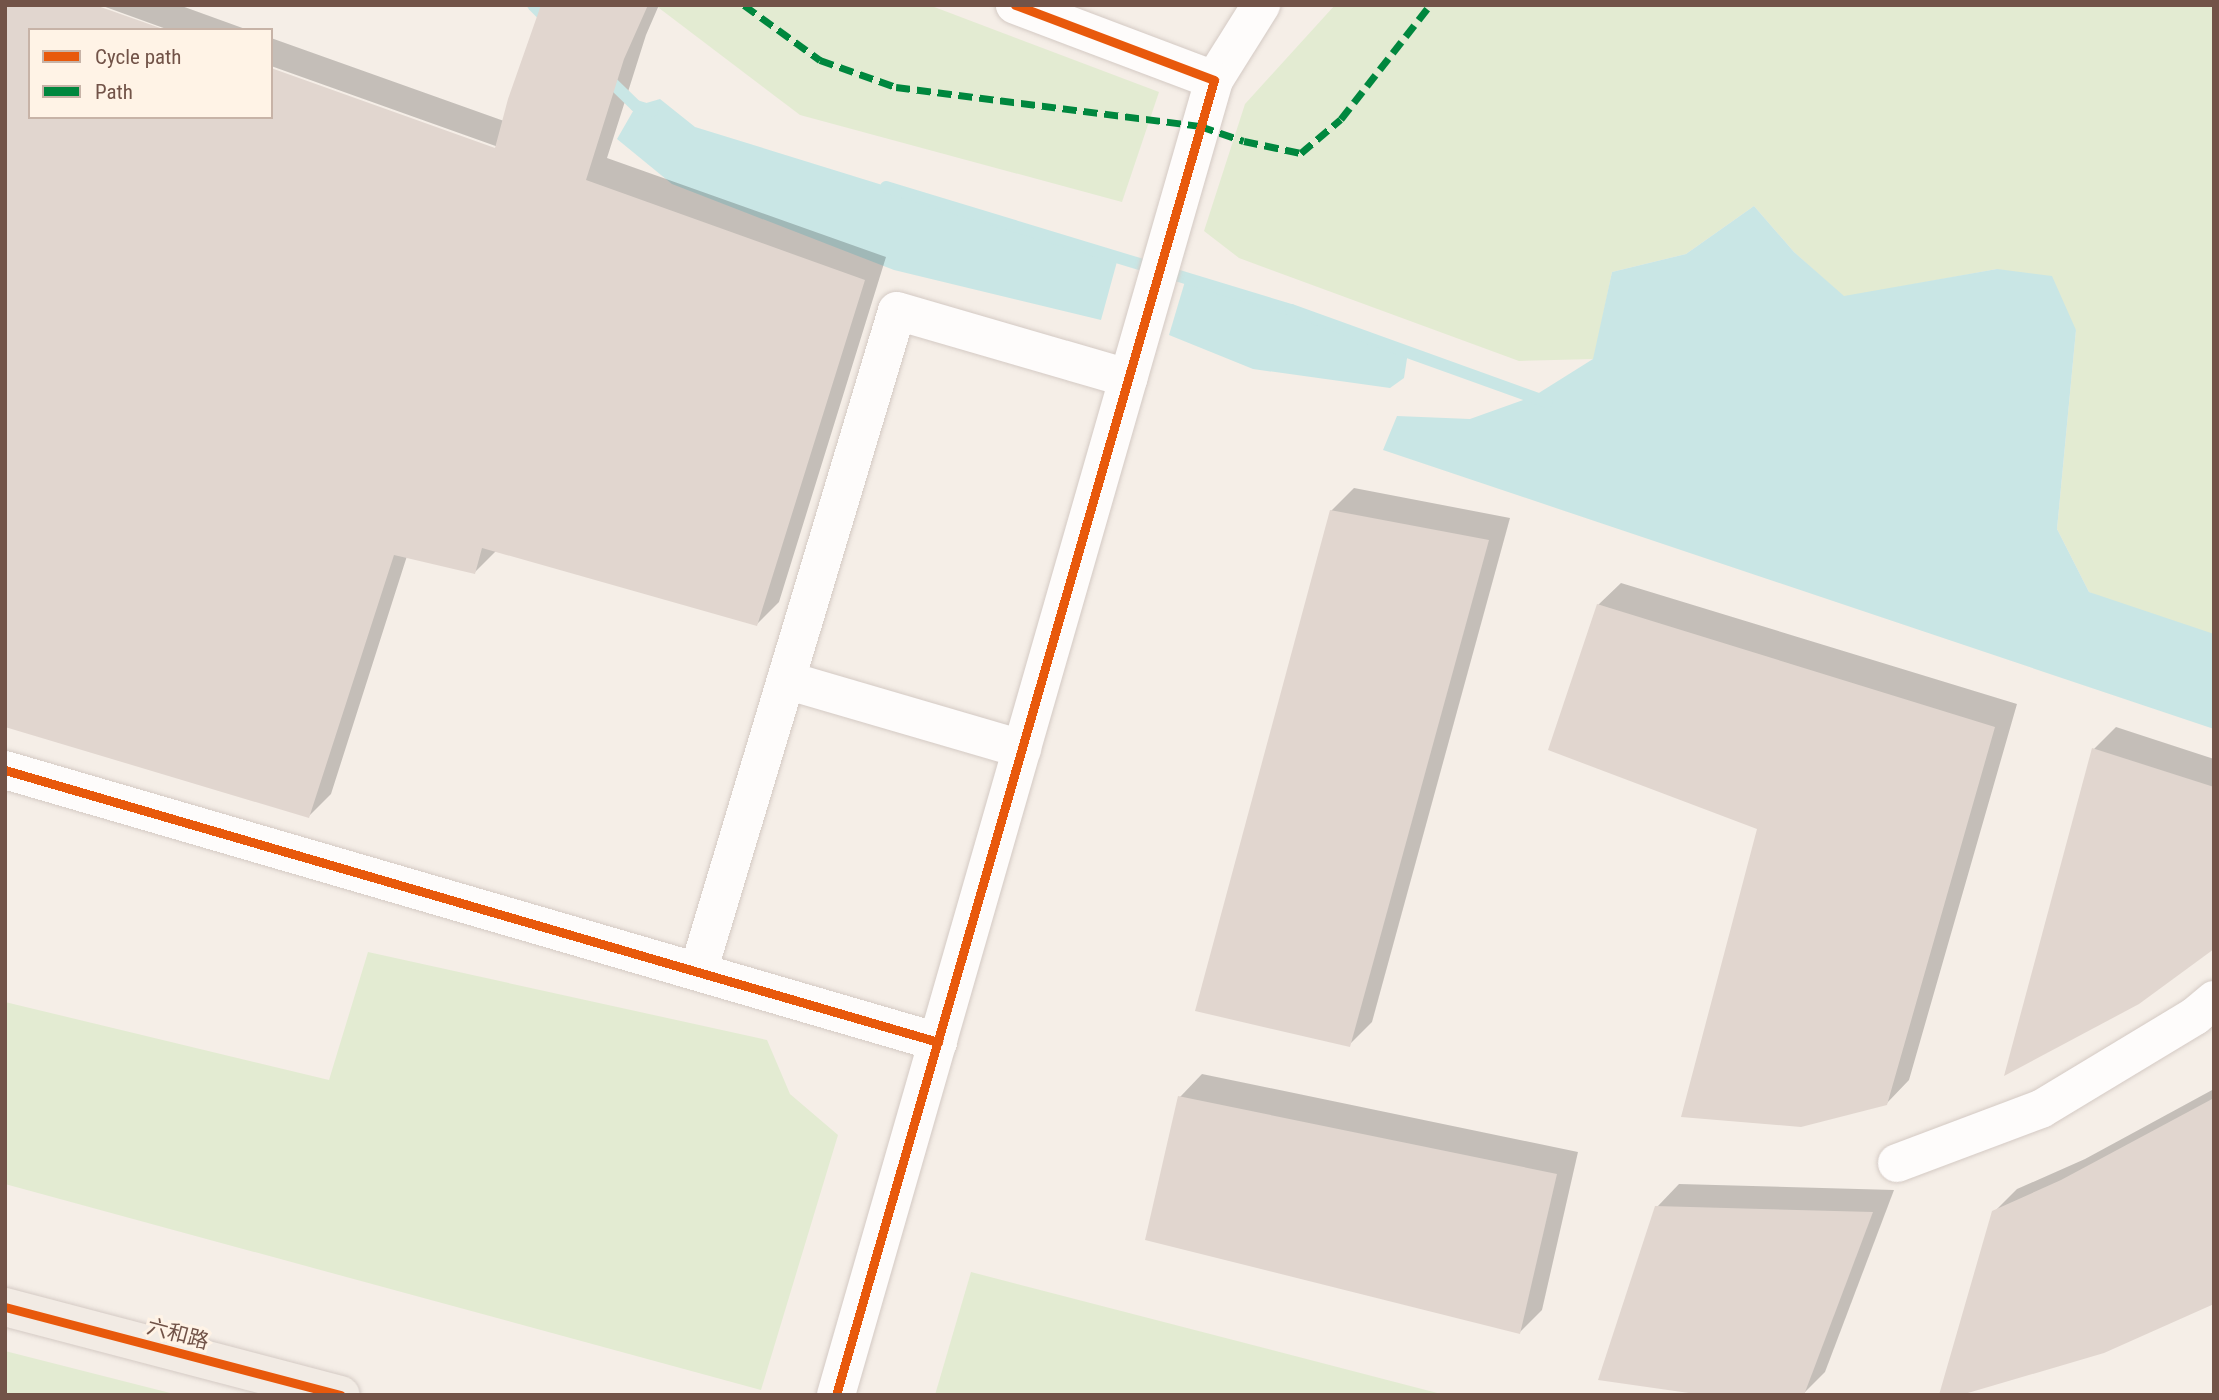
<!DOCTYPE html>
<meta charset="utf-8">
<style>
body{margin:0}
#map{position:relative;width:2219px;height:1400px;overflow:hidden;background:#f5eee7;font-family:"Roboto Condensed","Noto Sans SC",sans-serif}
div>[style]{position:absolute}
.green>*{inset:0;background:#e3ebd2}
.water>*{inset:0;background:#c9e6e5}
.shadow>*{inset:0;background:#0003}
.stream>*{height:12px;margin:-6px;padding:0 6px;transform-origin:6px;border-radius:6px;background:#c9e6e5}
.building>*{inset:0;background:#e1d6cf}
.roads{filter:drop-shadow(0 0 2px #d4cac4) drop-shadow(0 0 2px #d4cac4)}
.minor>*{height:38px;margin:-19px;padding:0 19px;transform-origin:19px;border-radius:19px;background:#fefcfb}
.major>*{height:38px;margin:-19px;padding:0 19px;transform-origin:19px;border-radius:19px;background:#f2ebe4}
.quiet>*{height:7px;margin-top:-3.5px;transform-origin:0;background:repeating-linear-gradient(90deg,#00873e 0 14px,transparent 0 21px)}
.cycleway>*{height:9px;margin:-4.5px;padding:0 4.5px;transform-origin:4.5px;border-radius:4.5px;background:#e8590c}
span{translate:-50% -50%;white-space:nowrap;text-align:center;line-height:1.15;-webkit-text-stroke:6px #fff3e6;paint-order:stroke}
.street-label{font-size:21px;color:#725348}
.frame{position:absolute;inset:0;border:7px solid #725348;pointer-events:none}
.legend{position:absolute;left:28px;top:28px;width:245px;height:91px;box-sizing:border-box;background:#fff3e6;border:2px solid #c7b3a7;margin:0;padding:9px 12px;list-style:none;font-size:21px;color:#725348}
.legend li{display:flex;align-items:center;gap:14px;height:35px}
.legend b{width:35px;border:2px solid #c7b3a7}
</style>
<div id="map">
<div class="green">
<div style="clip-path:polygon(655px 5px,929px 5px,1159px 92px,1122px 202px,800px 115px)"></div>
<div style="clip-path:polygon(1335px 5px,2214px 5px,2214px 648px,2089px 592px,2057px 529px,2076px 330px,1997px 269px,1844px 297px,1794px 252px,1754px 206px,1686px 254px,1612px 272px,1594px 359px,1519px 361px,1239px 258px,1204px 231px,1245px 104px)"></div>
<div style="clip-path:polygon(368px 952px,767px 1040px,790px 1094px,838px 1135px,761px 1390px,5px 1184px,5px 1002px,329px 1080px)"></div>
<div style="clip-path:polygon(971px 1272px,1445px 1395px,935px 1395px)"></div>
<div style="clip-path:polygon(5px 1351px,178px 1395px,5px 1395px)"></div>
</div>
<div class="water">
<div style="clip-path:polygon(660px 99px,695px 127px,1118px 258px,1101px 320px,894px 270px,672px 184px,617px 139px,636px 106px)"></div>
<div style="clip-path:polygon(1754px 206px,1794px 252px,1844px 296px,1997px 269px,2052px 276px,2076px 330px,2057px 529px,2089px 592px,2214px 634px,2214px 729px,1383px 450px,1397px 416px,1470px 419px,1534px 396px,1593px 359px,1612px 272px,1686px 254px)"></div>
<div style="clip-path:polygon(1186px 278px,1408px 352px,1404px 378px,1390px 388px,1253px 369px,1169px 335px)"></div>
</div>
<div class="shadow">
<div style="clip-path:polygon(8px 5px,90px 5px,158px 30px,30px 30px,30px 117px,503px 153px,504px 149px,271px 66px,271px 38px,504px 121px,543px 5px,659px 5px,646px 35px,607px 158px,886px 257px,779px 602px,757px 624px,496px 551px,475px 572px,407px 556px,331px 794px,309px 816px,5px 725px,5px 16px)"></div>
<div style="clip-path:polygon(100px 5px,179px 5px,248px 30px,169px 30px)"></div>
<div style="clip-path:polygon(1354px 488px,1510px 518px,1372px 1022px,1349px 1045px,1331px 511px)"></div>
<div style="clip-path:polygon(1621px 583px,2017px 704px,1909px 1080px,1887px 1103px,1759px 828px,1598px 605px)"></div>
<div style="clip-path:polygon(2116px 727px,2214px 759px,2214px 947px,2094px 749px)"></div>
<div style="clip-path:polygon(1202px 1074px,1578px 1152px,1542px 1310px,1520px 1332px,1180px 1097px)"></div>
<div style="clip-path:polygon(2214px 1089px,2214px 1302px,1994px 1212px,2017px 1189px,2085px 1159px)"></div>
<div style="clip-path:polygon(1679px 1184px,1894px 1190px,1825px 1372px,1803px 1394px,1657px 1207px)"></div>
</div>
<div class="stream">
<div style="left:533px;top:5px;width:24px;rotate:45deg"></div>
<div style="left:603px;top:74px;width:46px;rotate:44.1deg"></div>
<div style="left:636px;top:106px;width:17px;rotate:17deg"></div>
<div style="left:886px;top:187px;width:423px;rotate:16.9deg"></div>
<div style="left:1291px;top:310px;width:272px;rotate:19.8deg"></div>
</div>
<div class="building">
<div style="clip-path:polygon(7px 5px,95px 5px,163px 29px,30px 30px,30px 117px,271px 117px,271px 68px,495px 148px,508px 99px,541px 5px,648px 5px,624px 59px,586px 180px,865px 280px,757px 626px,482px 548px,475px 574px,394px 555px,309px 818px,5px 727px)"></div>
<div style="clip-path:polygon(1330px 510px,1489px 540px,1350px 1047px,1195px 1011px)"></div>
<div style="clip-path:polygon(1597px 604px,1995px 727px,1887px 1105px,1801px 1127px,1681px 1117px,1757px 829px,1548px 750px)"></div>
<div style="clip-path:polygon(2092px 748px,2214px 787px,2214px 949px,2139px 1004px,2004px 1076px)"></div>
<div style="clip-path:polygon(1178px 1096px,1557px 1174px,1520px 1334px,1145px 1240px)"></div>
<div style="clip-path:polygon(2214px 1098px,2214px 1304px,2104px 1353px,1961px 1395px,1939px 1395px,1992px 1211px,2061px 1180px)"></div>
<div style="clip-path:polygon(1655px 1206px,1873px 1212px,1804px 1395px,1703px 1395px,1598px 1380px)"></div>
</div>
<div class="roads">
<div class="minor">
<div style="left:1214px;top:80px;width:89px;rotate:-57.9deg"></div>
<div style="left:786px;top:680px;width:246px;rotate:16.3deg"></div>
<div style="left:5px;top:770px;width:972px;rotate:16.25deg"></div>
<div style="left:698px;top:972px;width:690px;rotate:-73.25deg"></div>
<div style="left:897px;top:311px;width:241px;rotate:16.2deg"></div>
<div style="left:1897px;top:1163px;width:154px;rotate:-20.6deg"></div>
<div style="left:2041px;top:1109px;width:180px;rotate:-31.1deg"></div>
<div style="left:2195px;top:1016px;width:25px;rotate:-40deg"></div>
<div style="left:836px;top:1395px;width:1368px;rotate:-73.96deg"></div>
<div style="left:1214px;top:80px;width:213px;rotate:-159.3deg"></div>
</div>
<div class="major">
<div style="left:5px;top:1307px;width:347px;rotate:14.7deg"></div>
</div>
</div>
<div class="quiet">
<div style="left:744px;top:5px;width:94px;rotate:35.9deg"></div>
<div style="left:820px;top:60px;width:81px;rotate:19.6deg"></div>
<div style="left:896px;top:87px;width:306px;rotate:7.3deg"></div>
<div style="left:1200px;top:126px;width:46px;rotate:18.8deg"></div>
<div style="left:1244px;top:141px;width:58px;rotate:11.9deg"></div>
<div style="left:1301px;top:153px;width:52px;rotate:-40.4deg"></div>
<div style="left:1341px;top:119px;width:145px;rotate:-52deg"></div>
</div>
<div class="cycleway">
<div style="left:5px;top:770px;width:972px;rotate:16.25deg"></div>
<div style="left:5px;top:1307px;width:347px;rotate:14.7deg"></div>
<div style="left:836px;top:1395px;width:1368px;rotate:-73.96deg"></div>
<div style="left:1214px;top:80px;width:213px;rotate:-159.3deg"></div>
</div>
<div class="street-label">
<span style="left:178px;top:1334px;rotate:15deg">六和路</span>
</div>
<div class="frame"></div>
<ul class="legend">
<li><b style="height:9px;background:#e8590c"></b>Cycle path</li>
<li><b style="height:9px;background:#00873e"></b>Path</li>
</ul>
</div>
